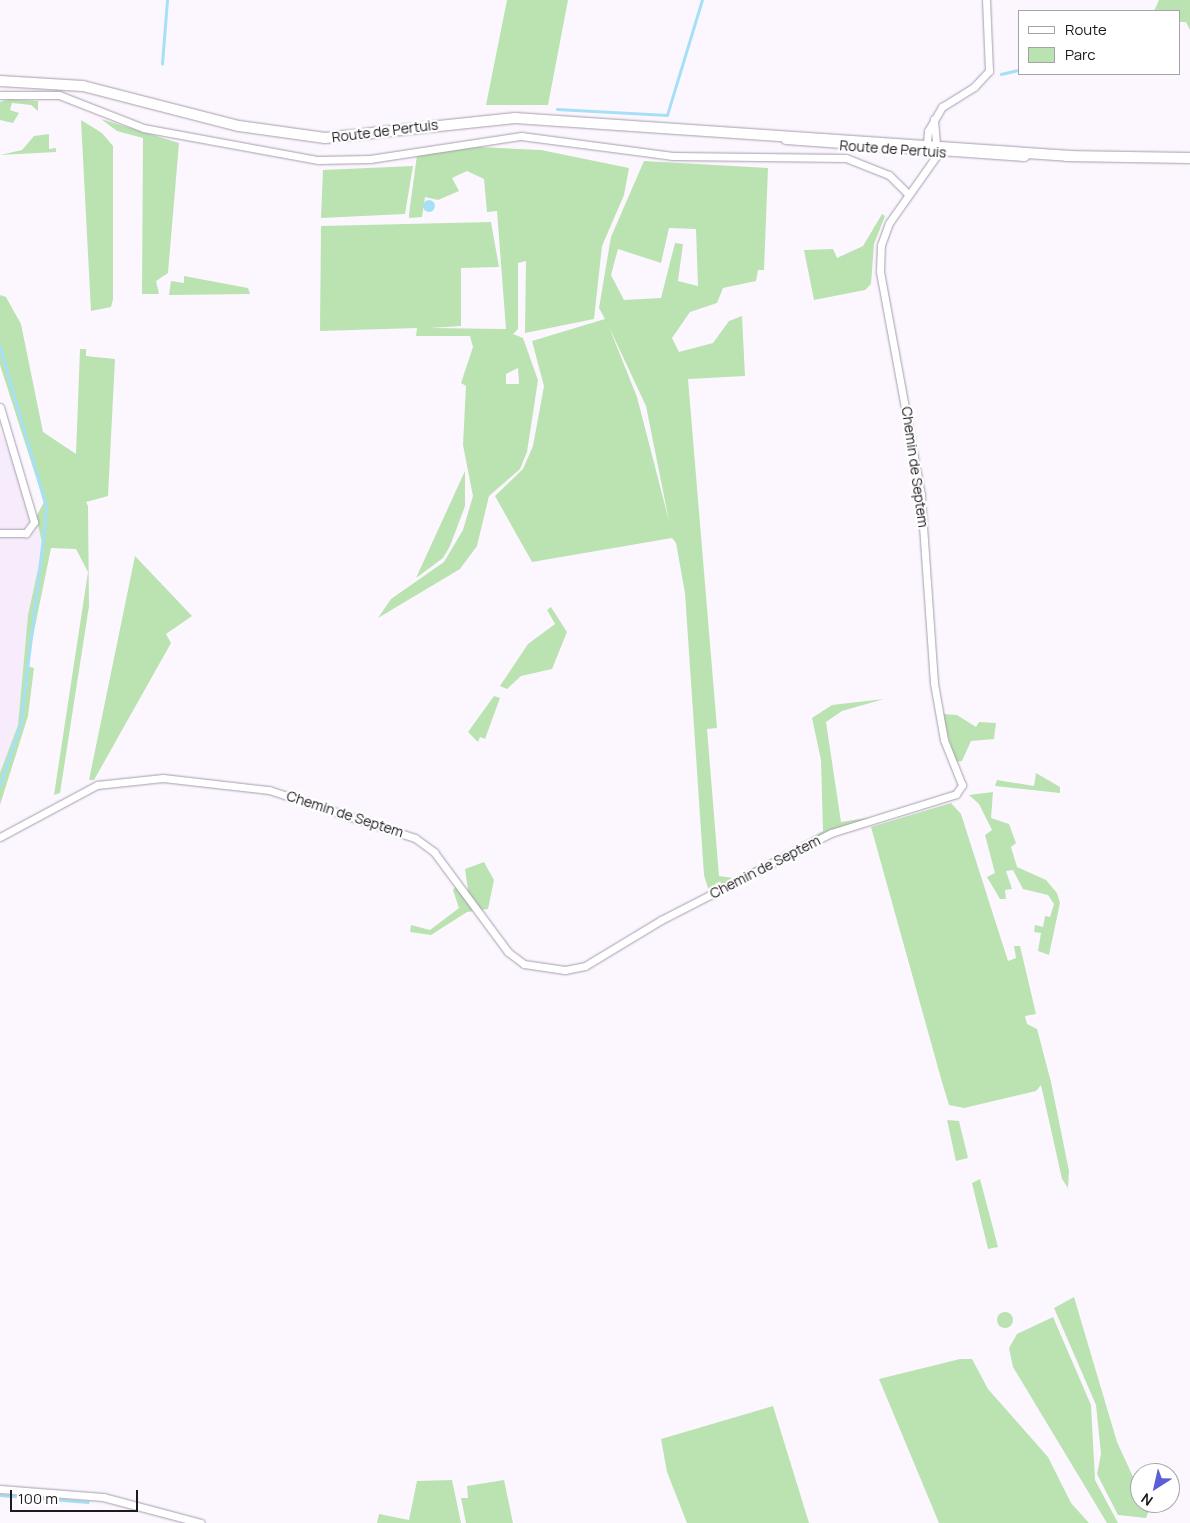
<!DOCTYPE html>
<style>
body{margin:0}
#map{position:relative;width:1190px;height:1523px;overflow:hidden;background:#fcf7ff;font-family:Manrope,sans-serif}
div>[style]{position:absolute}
.built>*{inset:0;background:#f6ecfb}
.green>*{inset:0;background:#bae3b1}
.round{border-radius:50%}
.water>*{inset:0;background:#a6e0f6}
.stream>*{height:2.5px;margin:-1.25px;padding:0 1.25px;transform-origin:1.25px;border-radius:1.25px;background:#a6e0f6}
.roads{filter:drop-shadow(0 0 1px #a79cad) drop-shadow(0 0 1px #a79cad)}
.street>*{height:7px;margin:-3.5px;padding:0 3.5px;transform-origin:3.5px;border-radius:3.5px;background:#fff}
.secondary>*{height:10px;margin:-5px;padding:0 5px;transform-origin:5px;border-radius:5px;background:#fff}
span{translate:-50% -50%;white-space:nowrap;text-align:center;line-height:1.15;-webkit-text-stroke:4.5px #fff;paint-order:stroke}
.street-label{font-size:14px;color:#1d191f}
.legend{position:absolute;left:1018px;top:10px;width:162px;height:65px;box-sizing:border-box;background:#fff;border:1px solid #a5a3a5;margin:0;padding:6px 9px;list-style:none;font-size:15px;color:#1d191f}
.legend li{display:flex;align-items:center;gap:10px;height:25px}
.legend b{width:25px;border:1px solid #a5a3a5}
.north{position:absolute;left:1130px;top:1463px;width:50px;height:50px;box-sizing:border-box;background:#fff;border:1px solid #a5a3a5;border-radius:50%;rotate:215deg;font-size:14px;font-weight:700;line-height:20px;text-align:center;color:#1d191f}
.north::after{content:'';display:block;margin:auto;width:18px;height:22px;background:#5a5fd6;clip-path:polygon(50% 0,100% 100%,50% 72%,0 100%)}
.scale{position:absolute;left:10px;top:1490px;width:128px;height:22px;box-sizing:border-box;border:2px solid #1d191f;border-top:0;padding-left:6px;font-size:15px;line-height:18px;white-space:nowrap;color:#1d191f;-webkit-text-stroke:4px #fff;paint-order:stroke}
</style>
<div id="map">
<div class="built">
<div style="clip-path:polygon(0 430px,41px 528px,43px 546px,28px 615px,18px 725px,0 773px)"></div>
</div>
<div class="green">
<div style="clip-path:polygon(507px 0,568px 0,548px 105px,486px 105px)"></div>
<div style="clip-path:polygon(1159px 0,1190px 0,1190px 30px,1186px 22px,1179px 22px,1179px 11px,1154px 11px)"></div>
<div style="clip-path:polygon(9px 99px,38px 101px,38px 111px,31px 105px,12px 103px,10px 110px,19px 113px,13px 123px,0 120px,0 102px)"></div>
<div style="clip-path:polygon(101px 119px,179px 143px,168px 273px,156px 281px,159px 294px,142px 294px,143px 138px,117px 131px)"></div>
<div style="clip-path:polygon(81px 120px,102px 133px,113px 146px,113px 299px,111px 307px,91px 311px)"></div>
<div style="clip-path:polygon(49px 134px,49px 149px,56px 148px,56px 152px,0 155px,22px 150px,34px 136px)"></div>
<div style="clip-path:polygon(evenodd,479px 147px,541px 150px,629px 168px,624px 195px,602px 246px,594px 319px,525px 333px,526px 261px,518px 263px,518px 329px,513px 334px,523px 338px,538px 380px,527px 452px,520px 469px,489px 496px,477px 546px,460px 569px,378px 618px,391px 599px,444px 562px,463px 530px,473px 496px,463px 445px,466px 386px,461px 383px,473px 347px,470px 336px,416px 336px,417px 328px,320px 331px,321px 226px,491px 222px,499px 267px,461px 268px,461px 326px,430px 328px,506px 329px,497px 211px,487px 212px,484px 179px,467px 171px,452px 178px,459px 191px,438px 200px,425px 197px,422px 217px,409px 218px,409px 214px,417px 155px,479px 147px,518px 368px,519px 384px,506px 384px,506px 374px,518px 368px)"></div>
<div style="clip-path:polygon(evenodd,644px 161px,768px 168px,764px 270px,758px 270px,756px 281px,723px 288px,717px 303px,690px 312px,672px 338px,679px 352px,713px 343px,729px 321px,742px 316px,745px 376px,688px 379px,717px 728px,707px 729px,719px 876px,734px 878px,823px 831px,821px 760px,812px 718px,832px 705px,884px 699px,842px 711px,826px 722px,841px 822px,873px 817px,713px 891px,708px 888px,704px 875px,685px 593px,676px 543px,672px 538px,532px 562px,495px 496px,523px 469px,533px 446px,544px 386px,532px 341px,605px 319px,599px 308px,611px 237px,644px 161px,669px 228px,696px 229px,698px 286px,678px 281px,683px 244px,675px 243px,661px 298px,624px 300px,611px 275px,618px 249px,661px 263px,669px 228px,644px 161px,609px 327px,646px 406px,669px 521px,637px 397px,609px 327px)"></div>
<div style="clip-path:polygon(413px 166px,405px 214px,321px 218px,323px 170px)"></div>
<div style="clip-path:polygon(882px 214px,885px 216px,874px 244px,871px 284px,865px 290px,814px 300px,804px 250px,833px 249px,837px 258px,863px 246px)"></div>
<div style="clip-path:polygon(184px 276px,248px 288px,250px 294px,169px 295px,171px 281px,184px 283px)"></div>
<div style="clip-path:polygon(0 295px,6px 297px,21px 324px,43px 432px,76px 454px,80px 349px,86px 349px,86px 356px,115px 359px,108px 496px,86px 502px,88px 506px,89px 606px,60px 793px,54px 795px,88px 572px,76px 549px,51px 548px,27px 666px,34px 668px,28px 716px,0 805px,0 773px,18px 725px,28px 615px,43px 546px,36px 517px,44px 502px,0 365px)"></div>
<div style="clip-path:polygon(465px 471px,465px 506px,450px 546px,443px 558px,416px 578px)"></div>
<div style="clip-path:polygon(135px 556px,192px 616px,166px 634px,171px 643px,94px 780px,89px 780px)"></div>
<div style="clip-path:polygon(551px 607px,567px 632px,552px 669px,521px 676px,507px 689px,500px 686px,528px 644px,555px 624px,547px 610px)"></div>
<div style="clip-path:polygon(494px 696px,500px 698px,485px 739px,480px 737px,478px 742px,468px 732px)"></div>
<div style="clip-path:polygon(942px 714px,957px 715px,976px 727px,979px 722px,996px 723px,994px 739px,971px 741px,962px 761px,955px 762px)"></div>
<div style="clip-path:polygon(1036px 773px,1060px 787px,1060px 793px,995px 786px,997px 780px,1034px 786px)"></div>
<div style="clip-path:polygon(993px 792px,991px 818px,1009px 824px,1016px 843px,1011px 847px,1017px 867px,1046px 880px,1057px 893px,1060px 903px,1049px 955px,1038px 951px,1041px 933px,1034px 932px,1035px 925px,1043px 927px,1045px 916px,1050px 917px,1054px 904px,1048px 895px,1023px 889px,1013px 870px,1006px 871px,1012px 889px,1005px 890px,1006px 899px,1000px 899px,987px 877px,995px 873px,985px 835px,992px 830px,979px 804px,969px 795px)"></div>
<div style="clip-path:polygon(951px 803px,961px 814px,1008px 961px,1016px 958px,1014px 946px,1020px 946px,1036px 1014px,1025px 1016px,1027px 1024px,1037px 1029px,1051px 1082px,1069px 1171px,1068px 1188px,1062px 1179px,1041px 1085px,1036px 1091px,964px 1108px,949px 1105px,942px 1082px,871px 827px)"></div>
<div style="clip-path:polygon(484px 862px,494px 880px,488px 909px,467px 912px,431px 935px,410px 932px,411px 925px,430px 930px,459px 908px,453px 890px,455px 887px,463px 896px,468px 890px,465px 869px)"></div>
<div style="clip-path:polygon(947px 1120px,959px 1121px,968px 1158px,956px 1161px)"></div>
<div style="clip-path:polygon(980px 1179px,998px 1247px,988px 1249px,972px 1183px)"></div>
<div style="clip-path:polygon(1074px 1297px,1117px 1442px,1140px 1492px,1140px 1503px,1150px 1508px,1146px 1518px,1118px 1515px,1097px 1474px,1101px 1454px,1096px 1405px,1054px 1308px)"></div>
<div class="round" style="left:997px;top:1312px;width:16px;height:16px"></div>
<div style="clip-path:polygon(1053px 1317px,1091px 1405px,1095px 1480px,1118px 1523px,1107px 1523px,1013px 1367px,1009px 1348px,1017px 1334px)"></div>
<div style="clip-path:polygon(960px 1359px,972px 1359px,988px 1389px,1048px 1457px,1071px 1503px,1089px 1523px,939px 1523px,879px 1379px)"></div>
<div style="clip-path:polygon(773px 1406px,809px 1523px,687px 1523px,667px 1472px,661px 1439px)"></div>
<div style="clip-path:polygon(452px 1480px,461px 1523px,377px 1523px,379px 1514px,409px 1520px,417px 1481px)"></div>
<div style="clip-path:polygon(504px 1480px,513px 1523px,466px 1523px,461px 1498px,468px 1498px,467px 1486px)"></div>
</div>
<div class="water">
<div class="round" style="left:423px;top:200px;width:12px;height:12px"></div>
</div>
<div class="stream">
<div style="left:162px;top:64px;width:64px;rotate:-85.5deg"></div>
<div style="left:1001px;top:74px;width:18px;rotate:-13deg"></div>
<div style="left:557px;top:109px;width:110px;rotate:3.1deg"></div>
<div style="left:667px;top:115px;width:120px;rotate:-73.1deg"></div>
<div style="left:0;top:346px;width:170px;rotate:73.9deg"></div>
<div style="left:47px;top:509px;width:217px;rotate:96.9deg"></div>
<div style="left:21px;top:724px;width:65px;rotate:108.7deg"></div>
<div style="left:0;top:1495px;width:88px;rotate:4.5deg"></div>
</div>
<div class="roads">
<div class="street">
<div style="left:0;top:95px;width:59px"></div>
<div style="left:59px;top:95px;width:90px;rotate:21.4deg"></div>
<div style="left:143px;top:128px;width:178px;rotate:10.4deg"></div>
<div style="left:318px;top:160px;width:52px;rotate:-1.1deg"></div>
<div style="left:370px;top:159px;width:153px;rotate:-8.7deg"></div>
<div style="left:521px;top:136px;width:153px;rotate:7.5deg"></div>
<div style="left:673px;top:156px;width:173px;rotate:0.7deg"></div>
<div style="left:846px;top:158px;width:46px;rotate:21.6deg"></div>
<div style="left:889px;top:175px;width:27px;rotate:45deg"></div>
<div style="left:933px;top:148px;width:8px;rotate:-140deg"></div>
<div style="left:927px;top:143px;width:12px;rotate:-85deg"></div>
<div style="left:928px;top:131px;width:28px;rotate:-60deg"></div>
<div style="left:942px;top:107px;width:38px;rotate:-32deg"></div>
<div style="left:974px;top:87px;width:22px;rotate:-47deg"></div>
<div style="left:989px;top:71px;width:71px;rotate:-92.4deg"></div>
<div style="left:0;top:407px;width:120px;rotate:73.5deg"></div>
<div style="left:34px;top:522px;width:14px;rotate:126deg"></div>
<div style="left:26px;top:533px;width:26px;rotate:180deg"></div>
<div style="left:0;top:837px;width:110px;rotate:-28.2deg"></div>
<div style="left:97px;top:785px;width:66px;rotate:-6.1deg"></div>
<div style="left:163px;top:778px;width:107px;rotate:6.5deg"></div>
<div style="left:269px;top:790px;width:154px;rotate:18.2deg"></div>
<div style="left:415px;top:838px;width:24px;rotate:36deg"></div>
<div style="left:434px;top:852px;width:124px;rotate:53.5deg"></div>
<div style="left:508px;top:952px;width:20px;rotate:37deg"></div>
<div style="left:524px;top:964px;width:41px;rotate:8.3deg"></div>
<div style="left:565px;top:970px;width:20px;rotate:-11deg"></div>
<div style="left:585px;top:966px;width:89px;rotate:-31.2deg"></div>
<div style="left:661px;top:920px;width:191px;rotate:-27.1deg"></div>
<div style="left:831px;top:833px;width:131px;rotate:-17.3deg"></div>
<div style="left:956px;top:794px;width:11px;rotate:-56deg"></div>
<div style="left:962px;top:785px;width:48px;rotate:-111.8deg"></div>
<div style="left:944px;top:740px;width:58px;rotate:-100deg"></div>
<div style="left:934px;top:683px;width:188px;rotate:-94deg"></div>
<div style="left:921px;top:495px;width:228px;rotate:-100.4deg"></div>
<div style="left:880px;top:271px;width:26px;rotate:-88deg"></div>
<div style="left:881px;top:245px;width:23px;rotate:-70deg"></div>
<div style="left:889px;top:223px;width:83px;rotate:-54.8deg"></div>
<div style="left:937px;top:155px;width:36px;rotate:-95deg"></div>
<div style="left:0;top:1489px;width:103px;rotate:4.4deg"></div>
<div style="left:103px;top:1497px;width:101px;rotate:14.9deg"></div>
</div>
<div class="secondary">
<div style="left:0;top:81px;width:83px;rotate:3.4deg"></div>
<div style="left:83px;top:86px;width:161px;rotate:14.4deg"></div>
<div style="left:239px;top:126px;width:87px;rotate:7.9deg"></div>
<div style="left:325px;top:138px;width:191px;rotate:-6deg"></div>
<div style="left:515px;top:118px;width:557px;rotate:3.91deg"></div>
<div style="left:786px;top:139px;width:239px;rotate:4.1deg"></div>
<div style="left:1066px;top:156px;width:124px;rotate:0.9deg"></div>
</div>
</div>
<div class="street-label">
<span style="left:385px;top:131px;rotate:-7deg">Route de Pertuis</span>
<span style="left:893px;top:149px;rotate:4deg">Route de Pertuis</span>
<span style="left:915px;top:467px;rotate:82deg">Chemin de Septem</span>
<span style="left:345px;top:814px;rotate:18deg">Chemin de Septem</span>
<span style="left:765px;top:867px;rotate:-27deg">Chemin de Septem</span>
</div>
<ul class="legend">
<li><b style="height:6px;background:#fff"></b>Route</li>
<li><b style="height:14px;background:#bae3b1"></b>Parc</li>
</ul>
<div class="north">N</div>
<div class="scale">100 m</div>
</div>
